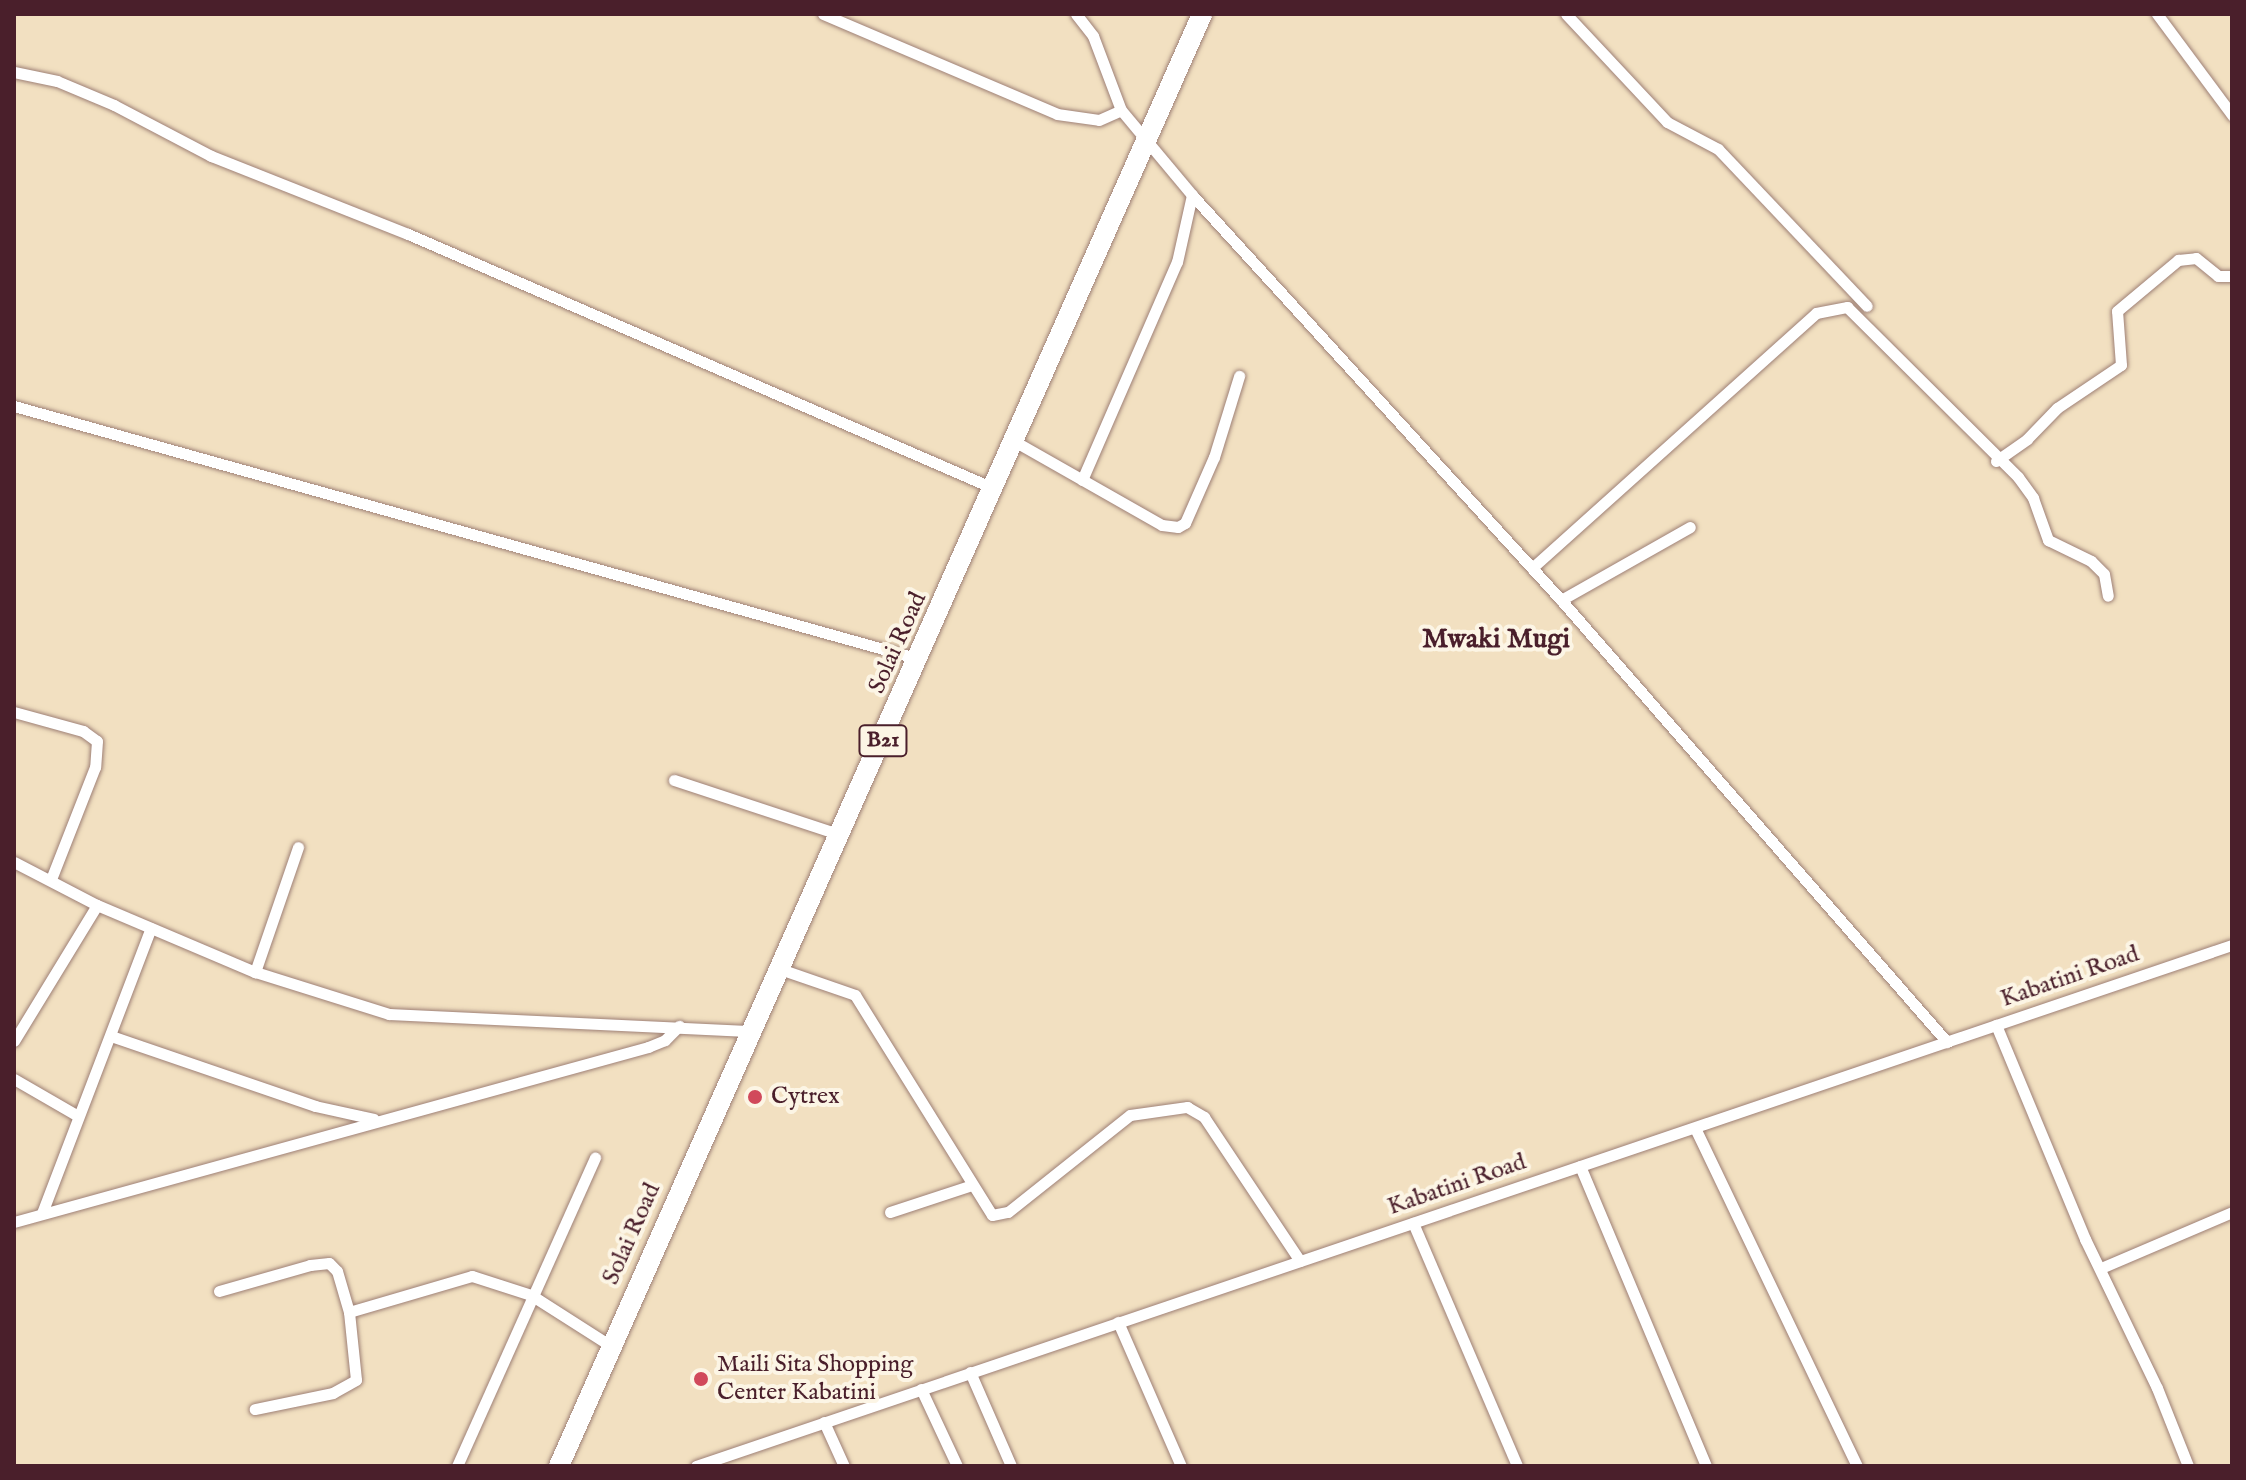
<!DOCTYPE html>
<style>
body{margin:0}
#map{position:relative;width:2246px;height:1480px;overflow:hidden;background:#f2e0c1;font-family:"IM FELL English",serif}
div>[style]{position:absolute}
.roads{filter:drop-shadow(0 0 2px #9e8076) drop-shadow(0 0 2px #9e8076)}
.street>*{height:11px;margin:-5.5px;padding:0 5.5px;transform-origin:5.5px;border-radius:5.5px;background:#fff}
.highway>*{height:20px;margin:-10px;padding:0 10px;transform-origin:10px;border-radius:10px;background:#fff}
.dots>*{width:22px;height:22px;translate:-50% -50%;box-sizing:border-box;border:4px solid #fcf5e5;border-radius:50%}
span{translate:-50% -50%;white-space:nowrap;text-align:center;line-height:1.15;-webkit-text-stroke:8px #fcf5e5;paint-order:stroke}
.shield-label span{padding:2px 6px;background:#fcf5e5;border:2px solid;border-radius:6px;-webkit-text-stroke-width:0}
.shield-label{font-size:22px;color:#4a1f2b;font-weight:700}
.street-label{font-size:24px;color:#4a1f2b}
.poi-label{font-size:24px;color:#4a1f2b}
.left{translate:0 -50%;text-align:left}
.quarter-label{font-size:28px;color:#4a1f2b;font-weight:700}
.frame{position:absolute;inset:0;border:16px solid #4a1f2b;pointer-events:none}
</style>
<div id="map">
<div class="roads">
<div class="street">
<div style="left:823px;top:14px;width:254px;rotate:23.1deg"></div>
<div style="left:1057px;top:114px;width:42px;rotate:8.1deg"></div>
<div style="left:1099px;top:120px;width:24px;rotate:-24deg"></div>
<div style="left:1076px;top:14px;width:28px;rotate:52deg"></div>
<div style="left:1093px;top:36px;width:79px;rotate:69.3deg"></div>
<div style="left:1121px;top:110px;width:111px;rotate:50.1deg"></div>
<div style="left:1192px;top:195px;width:548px;rotate:47.66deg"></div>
<div style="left:1561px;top:600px;width:587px;rotate:48.87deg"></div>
<div style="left:1566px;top:14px;width:148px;rotate:46.9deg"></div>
<div style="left:1667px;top:122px;width:58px;rotate:27.9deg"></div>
<div style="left:1718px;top:149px;width:216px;rotate:46.5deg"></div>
<div style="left:2157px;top:14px;width:126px;rotate:53.4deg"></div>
<div style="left:14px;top:72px;width:44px;rotate:11.8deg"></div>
<div style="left:57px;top:81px;width:62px;rotate:22.8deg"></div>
<div style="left:114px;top:105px;width:110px;rotate:27.7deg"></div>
<div style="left:211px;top:156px;width:212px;rotate:21.6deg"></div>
<div style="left:408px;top:234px;width:638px;rotate:23.47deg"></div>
<div style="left:14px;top:406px;width:940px;rotate:15.62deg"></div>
<div style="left:1014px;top:441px;width:170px;rotate:29.6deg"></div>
<div style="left:1162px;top:525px;width:16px;rotate:7deg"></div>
<div style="left:1178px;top:527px;width:8px;rotate:-30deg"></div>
<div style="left:1185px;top:523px;width:72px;rotate:-66.3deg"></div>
<div style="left:1214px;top:457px;width:85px;rotate:-72.8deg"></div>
<div style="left:1996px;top:461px;width:38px;rotate:-35deg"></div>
<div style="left:2027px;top:439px;width:43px;rotate:-45.9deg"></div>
<div style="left:2057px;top:408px;width:77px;rotate:-33.9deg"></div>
<div style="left:2121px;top:365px;width:54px;rotate:-94.2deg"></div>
<div style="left:2117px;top:311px;width:80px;rotate:-39.9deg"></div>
<div style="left:2178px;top:260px;width:18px;rotate:-6deg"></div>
<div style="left:2196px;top:258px;width:28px;rotate:39deg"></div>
<div style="left:2218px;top:276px;width:14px"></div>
<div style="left:1082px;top:480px;width:238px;rotate:-66.5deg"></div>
<div style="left:1177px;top:262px;width:69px;rotate:-77.4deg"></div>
<div style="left:1532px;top:568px;width:382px;rotate:-41.9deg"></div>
<div style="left:1816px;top:313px;width:32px;rotate:-11deg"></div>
<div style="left:1847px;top:307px;width:241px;rotate:44.8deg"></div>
<div style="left:2018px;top:477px;width:26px;rotate:54deg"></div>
<div style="left:2033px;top:498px;width:45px;rotate:70.3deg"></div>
<div style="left:2048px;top:540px;width:48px;rotate:26deg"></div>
<div style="left:2091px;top:561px;width:18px;rotate:45deg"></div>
<div style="left:2104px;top:574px;width:22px;rotate:80deg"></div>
<div style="left:1561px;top:600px;width:148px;rotate:-29.5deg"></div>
<div style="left:14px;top:712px;width:72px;rotate:15.4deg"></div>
<div style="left:83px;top:731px;width:17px;rotate:36deg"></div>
<div style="left:97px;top:741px;width:26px;rotate:94deg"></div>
<div style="left:95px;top:767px;width:120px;rotate:111.4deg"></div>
<div style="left:674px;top:780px;width:176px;rotate:18.2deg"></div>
<div style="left:14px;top:862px;width:93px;rotate:27.4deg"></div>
<div style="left:97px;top:905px;width:172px;rotate:23deg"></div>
<div style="left:255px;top:972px;width:140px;rotate:17.4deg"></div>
<div style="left:389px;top:1014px;width:364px;rotate:2.7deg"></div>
<div style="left:783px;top:970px;width:76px;rotate:19.1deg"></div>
<div style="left:855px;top:995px;width:259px;rotate:58.1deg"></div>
<div style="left:992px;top:1215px;width:16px;rotate:-11deg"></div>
<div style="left:1008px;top:1212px;width:156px;rotate:-38.5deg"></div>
<div style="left:1130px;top:1115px;width:58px;rotate:-8deg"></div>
<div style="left:1187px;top:1107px;width:20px;rotate:30deg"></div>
<div style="left:1204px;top:1117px;width:173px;rotate:56.3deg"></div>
<div style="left:255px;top:972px;width:132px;rotate:-71deg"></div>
<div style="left:1996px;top:1025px;width:232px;rotate:67.4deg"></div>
<div style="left:2085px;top:1239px;width:165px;rotate:64.2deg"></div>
<div style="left:2157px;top:1388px;width:84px;rotate:68.3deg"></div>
<div style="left:111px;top:1036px;width:216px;rotate:18.9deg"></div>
<div style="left:315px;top:1106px;width:60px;rotate:12.4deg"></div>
<div style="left:14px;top:1041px;width:159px;rotate:-58.6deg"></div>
<div style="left:14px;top:1079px;width:72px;rotate:30.1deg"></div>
<div style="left:1695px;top:1128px;width:375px;rotate:64.4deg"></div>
<div style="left:1580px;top:1166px;width:325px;rotate:67.2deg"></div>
<div style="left:890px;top:1212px;width:86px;rotate:-18.2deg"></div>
<div style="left:42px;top:1213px;width:305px;rotate:-69.1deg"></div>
<div style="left:14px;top:1222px;width:658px;rotate:-15.43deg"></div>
<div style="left:648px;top:1047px;width:18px;rotate:-22deg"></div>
<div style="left:665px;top:1040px;width:20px;rotate:-45deg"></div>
<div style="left:1413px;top:1223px;width:264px;rotate:66.8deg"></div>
<div style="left:2101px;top:1268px;width:142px;rotate:-23.1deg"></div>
<div style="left:219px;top:1291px;width:95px;rotate:-15.9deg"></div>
<div style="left:310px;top:1265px;width:19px;rotate:-6deg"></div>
<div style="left:329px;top:1263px;width:11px;rotate:45deg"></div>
<div style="left:337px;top:1271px;width:43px;rotate:73.7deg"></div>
<div style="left:349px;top:1312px;width:68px;rotate:84.1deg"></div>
<div style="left:356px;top:1380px;width:26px;rotate:151deg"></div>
<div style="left:333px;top:1393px;width:80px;rotate:168.4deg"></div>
<div style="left:349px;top:1312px;width:128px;rotate:-16.3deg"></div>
<div style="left:472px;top:1276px;width:62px;rotate:17.9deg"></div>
<div style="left:531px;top:1295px;width:95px;rotate:32.5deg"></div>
<div style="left:1118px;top:1322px;width:157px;rotate:66.4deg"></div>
<div style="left:970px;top:1372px;width:103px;rotate:66.4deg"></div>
<div style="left:921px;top:1389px;width:85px;rotate:64.9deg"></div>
<div style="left:824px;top:1422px;width:48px;rotate:65.6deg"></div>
<div style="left:457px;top:1466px;width:338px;rotate:-65.9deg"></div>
<div style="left:696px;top:1466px;width:1622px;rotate:-18.74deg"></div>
</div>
<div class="highway">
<div style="left:559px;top:1466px;width:1588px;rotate:-66.11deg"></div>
</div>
</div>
<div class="dots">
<div style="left:755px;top:1097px;background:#d1495b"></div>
<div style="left:701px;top:1379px;background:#d1495b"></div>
</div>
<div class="shield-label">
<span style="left:883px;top:741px">B21</span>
</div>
<div class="street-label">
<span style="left:898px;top:643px;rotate:-66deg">Solai Road</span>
<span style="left:2070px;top:977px;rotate:-19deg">Kabatini Road</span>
<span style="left:1457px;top:1185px;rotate:-19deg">Kabatini Road</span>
<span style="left:632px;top:1234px;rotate:-66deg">Solai Road</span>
</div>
<div class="poi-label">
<span class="left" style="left:771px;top:1097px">Cytrex</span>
<span class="left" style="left:717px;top:1379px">Maili Sita Shopping<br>Center Kabatini</span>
</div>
<div class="quarter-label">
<span style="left:1496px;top:640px">Mwaki Mugi</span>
</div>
<div class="frame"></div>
</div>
